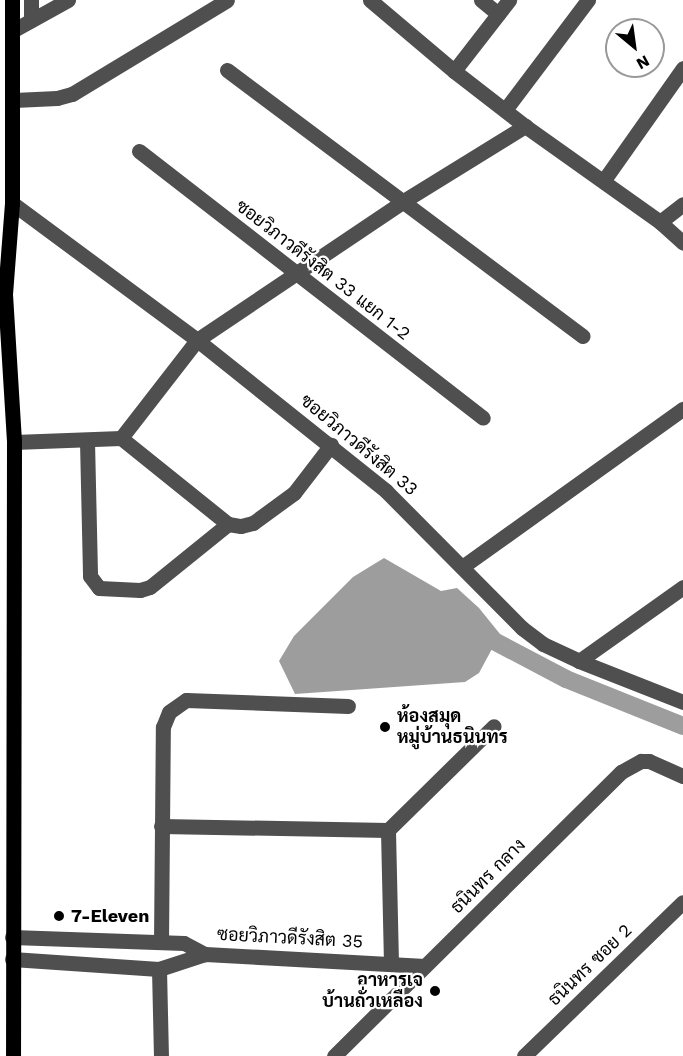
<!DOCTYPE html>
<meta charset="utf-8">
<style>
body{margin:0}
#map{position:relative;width:683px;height:1056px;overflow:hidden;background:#fff;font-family:"Work Sans",Sarabun,sans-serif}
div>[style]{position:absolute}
.water>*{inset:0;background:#9d9d9d}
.canal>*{height:18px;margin:-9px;padding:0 9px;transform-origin:9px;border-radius:9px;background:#9d9d9d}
.minor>*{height:15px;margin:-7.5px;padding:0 7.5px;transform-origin:7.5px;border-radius:7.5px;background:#4f4f4f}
.major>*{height:15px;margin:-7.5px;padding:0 7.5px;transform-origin:7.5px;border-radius:7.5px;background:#000}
.dots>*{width:16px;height:16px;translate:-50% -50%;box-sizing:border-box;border:3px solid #fff;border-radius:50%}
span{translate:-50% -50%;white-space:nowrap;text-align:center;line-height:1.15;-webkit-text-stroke:4.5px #fff;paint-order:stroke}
.street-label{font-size:18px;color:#000}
.poi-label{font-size:18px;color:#000;font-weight:700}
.left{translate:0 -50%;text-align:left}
.right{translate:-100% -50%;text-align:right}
.north{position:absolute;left:605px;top:18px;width:60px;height:60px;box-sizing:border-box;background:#fff;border:2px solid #999;border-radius:50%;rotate:151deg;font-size:16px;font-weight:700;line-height:24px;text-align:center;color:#000}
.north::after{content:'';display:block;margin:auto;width:21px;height:27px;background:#000;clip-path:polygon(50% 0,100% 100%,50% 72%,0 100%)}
</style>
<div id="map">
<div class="water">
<div style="clip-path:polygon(384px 558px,441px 591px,457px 588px,479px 608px,500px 634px,479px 673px,465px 682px,295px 694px,279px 661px,294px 636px,353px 577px)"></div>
</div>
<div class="canal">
<div style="left:475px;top:631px;width:103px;rotate:27.8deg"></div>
<div style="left:566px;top:679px;width:126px;rotate:21.9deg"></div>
</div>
<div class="minor">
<div style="left:31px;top:0;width:20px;rotate:90deg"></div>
<div style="left:370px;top:0;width:110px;rotate:40.2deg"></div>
<div style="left:454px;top:71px;width:90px;rotate:37.8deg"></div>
<div style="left:525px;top:126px;width:166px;rotate:35.4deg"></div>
<div style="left:660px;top:222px;width:31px;rotate:42deg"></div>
<div style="left:481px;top:0;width:22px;rotate:39deg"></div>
<div style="left:12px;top:31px;width:64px;rotate:-29deg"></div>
<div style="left:227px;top:70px;width:444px;rotate:36.8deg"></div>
<div style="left:454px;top:71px;width:90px;rotate:-52.2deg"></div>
<div style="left:14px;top:100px;width:43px;rotate:-2.7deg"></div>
<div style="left:57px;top:98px;width:16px;rotate:-15deg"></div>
<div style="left:72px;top:94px;width:181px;rotate:-31.2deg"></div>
<div style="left:505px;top:110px;width:138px;rotate:-53deg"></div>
<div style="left:139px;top:151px;width:435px;rotate:37.8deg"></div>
<div style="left:604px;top:180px;width:137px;rotate:-54.8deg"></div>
<div style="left:12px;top:203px;width:230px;rotate:36.5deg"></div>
<div style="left:197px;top:340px;width:242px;rotate:38.6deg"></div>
<div style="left:386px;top:491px;width:193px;rotate:45.2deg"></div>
<div style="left:522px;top:628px;width:26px;rotate:37deg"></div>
<div style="left:543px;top:644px;width:40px;rotate:25deg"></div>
<div style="left:579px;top:661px;width:112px;rotate:21.5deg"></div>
<div style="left:660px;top:222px;width:29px;rotate:-38deg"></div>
<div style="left:121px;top:438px;width:124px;rotate:-52.2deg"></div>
<div style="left:197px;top:340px;width:247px;rotate:-33.9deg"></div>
<div style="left:402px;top:202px;width:145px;rotate:-31.7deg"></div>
<div style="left:87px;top:441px;width:135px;rotate:88.7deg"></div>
<div style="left:90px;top:576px;width:15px;rotate:53deg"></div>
<div style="left:99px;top:588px;width:41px;rotate:2.8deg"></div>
<div style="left:140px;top:590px;width:10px;rotate:-17deg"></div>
<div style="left:150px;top:587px;width:100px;rotate:-38.9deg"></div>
<div style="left:14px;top:442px;width:107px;rotate:-2.1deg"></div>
<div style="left:121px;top:438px;width:137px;rotate:38.8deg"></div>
<div style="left:228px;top:524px;width:13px;rotate:9deg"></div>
<div style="left:241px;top:526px;width:12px;rotate:-14deg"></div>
<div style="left:253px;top:523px;width:51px;rotate:-36.2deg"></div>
<div style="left:294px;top:493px;width:61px;rotate:-52.4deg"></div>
<div style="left:462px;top:567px;width:272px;rotate:-35.6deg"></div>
<div style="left:579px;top:661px;width:128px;rotate:-35.4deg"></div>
<div style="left:161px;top:826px;width:227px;rotate:1deg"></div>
<div style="left:12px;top:937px;width:172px;rotate:2deg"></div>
<div style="left:184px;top:943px;width:24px;rotate:28deg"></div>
<div style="left:161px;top:942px;width:215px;rotate:-89.5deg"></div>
<div style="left:163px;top:727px;width:16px;rotate:-68deg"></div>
<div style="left:169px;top:712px;width:21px;rotate:-35deg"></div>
<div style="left:186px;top:700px;width:162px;rotate:2.1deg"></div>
<div style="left:12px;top:959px;width:147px;rotate:3.9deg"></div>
<div style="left:159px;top:969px;width:48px;rotate:-18.1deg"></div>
<div style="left:205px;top:954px;width:220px;rotate:3.1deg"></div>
<div style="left:391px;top:963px;width:133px;rotate:-91.3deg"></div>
<div style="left:388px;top:830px;width:148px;rotate:-44.5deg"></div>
<div style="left:159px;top:969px;width:87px;rotate:88.7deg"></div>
<div style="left:334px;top:1056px;width:404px;rotate:-44.7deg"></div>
<div style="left:621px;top:772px;width:23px;rotate:-29deg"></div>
<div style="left:641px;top:761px;width:8px"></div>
<div style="left:649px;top:761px;width:37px;rotate:24deg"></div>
<div style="left:524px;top:1056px;width:221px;rotate:-44.1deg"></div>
</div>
<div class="major">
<div style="left:12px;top:0;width:203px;rotate:90deg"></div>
<div style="left:12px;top:203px;width:91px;rotate:94.4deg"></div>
<div style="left:5px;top:294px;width:148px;rotate:86.5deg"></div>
<div style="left:14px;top:442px;width:614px;rotate:90.09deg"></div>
</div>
<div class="dots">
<div style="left:385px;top:727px;background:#000"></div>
<div style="left:59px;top:916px;background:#000"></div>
<div style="left:435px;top:991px;background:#000"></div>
</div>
<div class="street-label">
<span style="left:323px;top:270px;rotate:38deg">ซอยวิภาวดีรังสิต 33 แยก 1-2</span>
<span style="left:359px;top:445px;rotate:40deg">ซอยวิภาวดีรังสิต 33</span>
<span style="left:488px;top:876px;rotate:-45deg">ธนินทร กลาง</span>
<span style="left:290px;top:938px;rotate:3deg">ซอยวิภาวดีรังสิต 35</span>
<span style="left:590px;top:965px;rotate:-44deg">ธนินทร ซอย 2</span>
</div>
<div class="poi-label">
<span class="left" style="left:397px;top:727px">ห้องสมุด<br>หมู่บ้านธนินทร</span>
<span class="left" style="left:71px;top:916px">7-Eleven</span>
<span class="right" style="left:423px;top:991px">อาหารเจ<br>บ้านถั่วเหลือง</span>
</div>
<div class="north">N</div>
</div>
